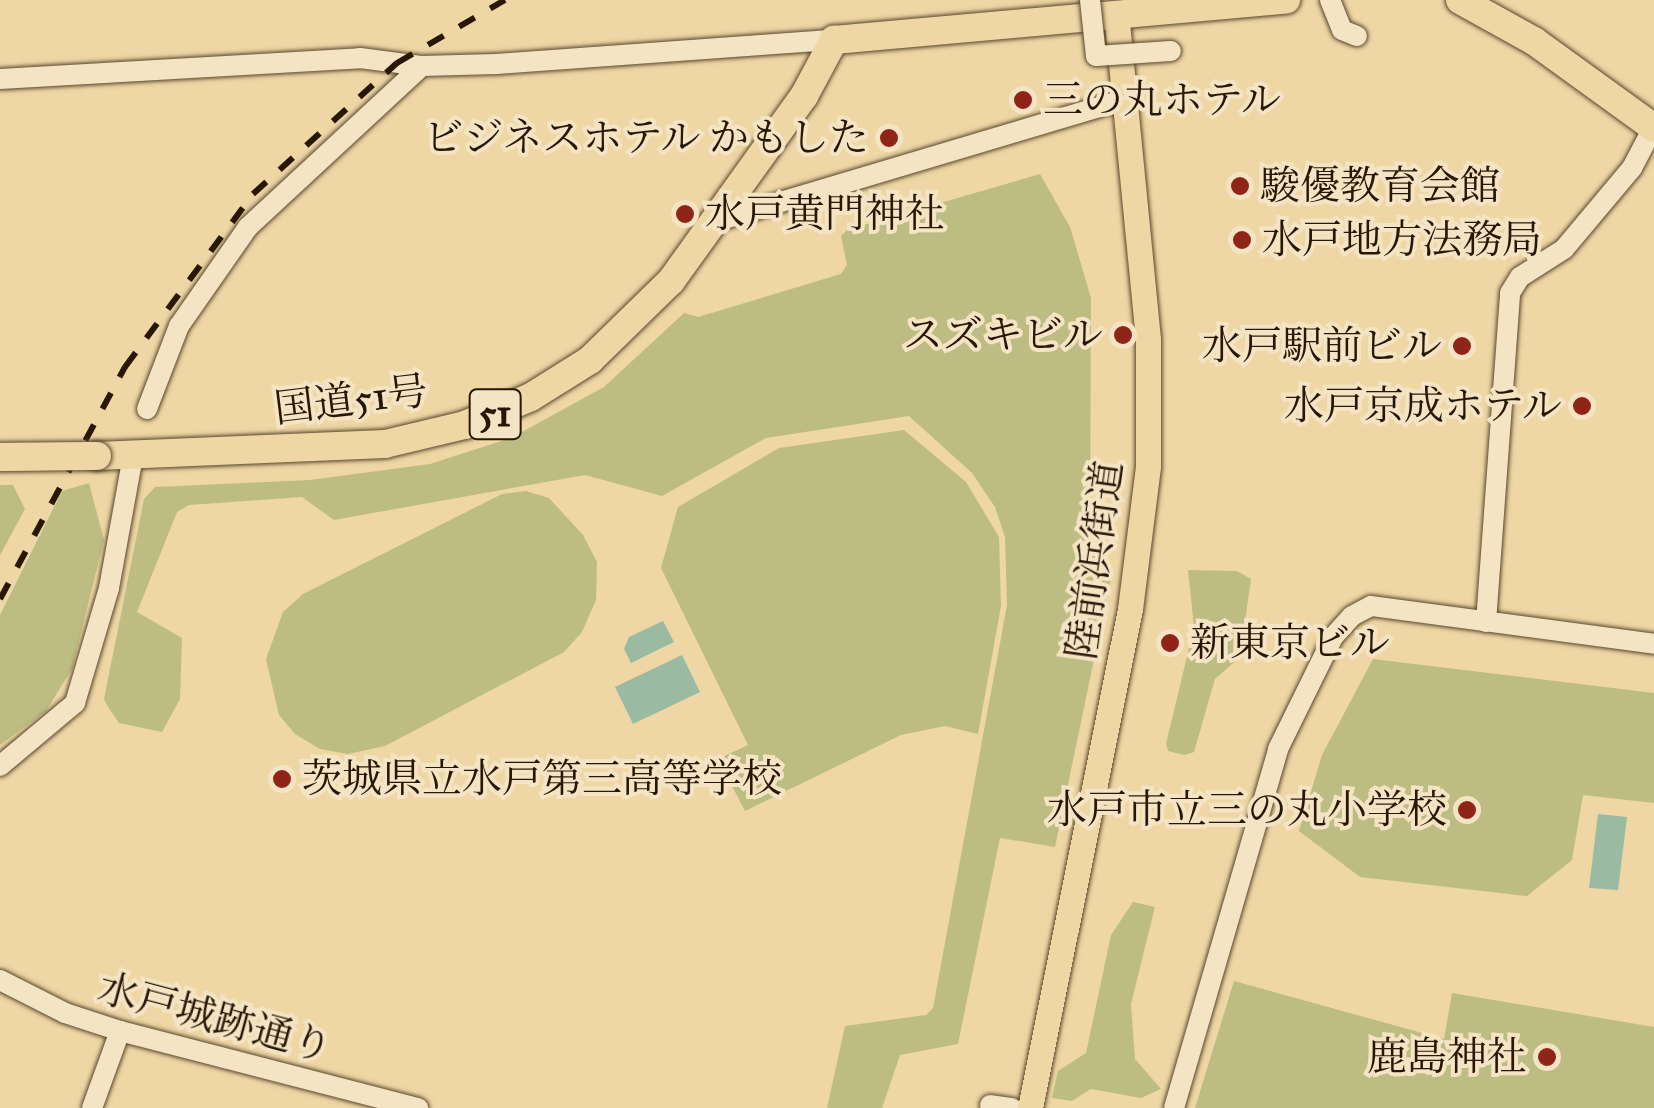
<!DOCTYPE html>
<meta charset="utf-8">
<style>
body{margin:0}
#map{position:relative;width:1654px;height:1108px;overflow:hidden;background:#eed6a5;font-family:"IM FELL Great Primer","Noto Serif JP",serif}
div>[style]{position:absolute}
.green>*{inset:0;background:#bdbd83}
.water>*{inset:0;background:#9bbaa2}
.roads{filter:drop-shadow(0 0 2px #59472c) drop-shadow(0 0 2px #59472c)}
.minor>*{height:20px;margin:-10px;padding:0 10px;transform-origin:10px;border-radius:10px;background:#f4e4c4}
.major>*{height:25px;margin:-12.5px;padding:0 12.5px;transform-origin:12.5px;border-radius:12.5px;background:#eed6a5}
.highway>*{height:28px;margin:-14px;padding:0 14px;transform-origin:14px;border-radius:14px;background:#eed6a5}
.rail>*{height:6px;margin-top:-3px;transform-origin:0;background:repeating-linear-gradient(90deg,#271704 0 18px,transparent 0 36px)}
.bridges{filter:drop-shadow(0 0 2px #59472c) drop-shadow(0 0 2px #59472c)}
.minor-bridge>*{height:20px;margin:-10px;padding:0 10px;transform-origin:10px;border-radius:10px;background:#f4e4c4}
.highway-bridge>*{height:28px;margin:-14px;padding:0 14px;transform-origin:14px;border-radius:14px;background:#eed6a5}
.dots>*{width:28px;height:28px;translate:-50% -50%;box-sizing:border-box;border:5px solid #f4e4c4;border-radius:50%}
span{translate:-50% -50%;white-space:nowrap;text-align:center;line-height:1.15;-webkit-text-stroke:8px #f4e4c4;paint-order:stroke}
.shield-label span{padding:2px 8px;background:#f4e4c4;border:2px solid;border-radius:8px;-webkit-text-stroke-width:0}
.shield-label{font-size:38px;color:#271704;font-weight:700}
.poi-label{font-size:40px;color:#271704}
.left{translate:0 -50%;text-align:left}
.right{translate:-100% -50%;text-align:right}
.street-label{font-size:40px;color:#271704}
</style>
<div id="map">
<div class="green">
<div style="clip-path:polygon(1040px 174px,1070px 227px,1091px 298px,1090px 536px,1112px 573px,1055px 847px,1000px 838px,958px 1044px,900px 1055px,882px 1108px,827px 1108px,845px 1026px,926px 1015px,933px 1008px,1007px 605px,1005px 537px,995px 507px,972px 473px,909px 416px,766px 438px,662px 496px,585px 475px,334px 520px,302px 497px,189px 505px,177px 512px,137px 612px,182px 638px,180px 699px,162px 732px,119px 723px,108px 707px,104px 699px,144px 499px,155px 487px,310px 480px,430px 464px,511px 438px,604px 387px,684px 313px,698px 317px,841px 274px,847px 265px,841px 236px,847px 230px)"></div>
<div style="clip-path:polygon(904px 430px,966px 482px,999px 537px,1001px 606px,978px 734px,945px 726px,901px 735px,745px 811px,718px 759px,748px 745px,661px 568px,678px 507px,779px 448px)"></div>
<div style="clip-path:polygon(89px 483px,104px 540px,72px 669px,46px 711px,0 745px,0 615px,62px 491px)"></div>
<div style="clip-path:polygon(0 485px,13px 485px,25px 509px,0 555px)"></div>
<div style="clip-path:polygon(526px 491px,549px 498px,583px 535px,597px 562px,596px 600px,582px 632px,564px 652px,385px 746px,348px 754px,320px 749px,295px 734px,279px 715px,266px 659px,283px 612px,303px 594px,502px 494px)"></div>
<div style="clip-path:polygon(1188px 570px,1237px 571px,1251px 579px,1240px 657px,1215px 679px,1194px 752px,1184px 755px,1168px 751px,1166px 744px,1194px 627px)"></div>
<div style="clip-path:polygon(1373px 659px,1654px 693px,1654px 803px,1583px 795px,1572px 860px,1527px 896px,1360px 877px,1299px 831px,1322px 755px)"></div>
<div style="clip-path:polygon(1133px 902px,1155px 907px,1131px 1004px,1135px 1059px,1161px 1089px,1141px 1098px,1091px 1089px,1072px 1101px,1052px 1098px,1058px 1071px,1086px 1053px,1111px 935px)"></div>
<div style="clip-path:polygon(1234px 981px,1444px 1039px,1452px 993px,1654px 1027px,1654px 1108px,1195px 1108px)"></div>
</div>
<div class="water">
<div style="clip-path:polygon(663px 621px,674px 642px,631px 663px,624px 649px,629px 637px)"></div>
<div style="clip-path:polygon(682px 655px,700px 692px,633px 724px,615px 687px)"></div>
<div style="clip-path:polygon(1598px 814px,1627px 817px,1618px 890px,1589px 888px)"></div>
</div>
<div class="roads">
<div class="minor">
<div style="left:1330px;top:0;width:32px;rotate:68deg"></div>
<div style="left:1342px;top:30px;width:16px;rotate:22deg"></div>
<div style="left:0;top:79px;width:361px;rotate:-3.3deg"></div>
<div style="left:360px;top:58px;width:63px;rotate:7.4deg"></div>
<div style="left:422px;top:66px;width:74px;rotate:-1.5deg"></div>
<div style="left:496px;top:64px;width:339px;rotate:-4.1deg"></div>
<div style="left:717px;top:221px;width:426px;rotate:-16.6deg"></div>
<div style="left:147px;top:409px;width:89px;rotate:-68.9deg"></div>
<div style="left:179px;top:326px;width:121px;rotate:-55.1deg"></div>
<div style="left:248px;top:227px;width:237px;rotate:-42.8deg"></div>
<div style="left:1486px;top:622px;width:330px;rotate:-85.8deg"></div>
<div style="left:1510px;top:293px;width:19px;rotate:-58deg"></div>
<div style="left:1520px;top:277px;width:52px;rotate:-32.5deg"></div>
<div style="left:1564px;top:249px;width:106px;rotate:-50deg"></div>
<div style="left:1632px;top:168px;width:47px;rotate:-62.4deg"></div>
<div style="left:0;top:766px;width:98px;rotate:-40deg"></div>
<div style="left:75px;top:703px;width:120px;rotate:-73.5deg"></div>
<div style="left:109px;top:588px;width:134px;rotate:-79.7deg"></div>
<div style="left:0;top:980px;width:73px;rotate:26.9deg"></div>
<div style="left:65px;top:1013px;width:58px;rotate:18.1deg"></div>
<div style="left:120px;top:1031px;width:308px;rotate:14.5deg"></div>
<div style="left:990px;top:1105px;width:22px;rotate:8deg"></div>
<div style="left:92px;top:1108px;width:82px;rotate:-70deg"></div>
<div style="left:1174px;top:1108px;width:374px;rotate:-73.8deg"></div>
<div style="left:1278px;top:749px;width:125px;rotate:-63.8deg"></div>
<div style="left:1333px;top:637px;width:28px;rotate:-48deg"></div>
<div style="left:1352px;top:616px;width:21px;rotate:-28deg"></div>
<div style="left:1371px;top:606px;width:286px;rotate:7.6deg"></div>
</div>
<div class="major">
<div style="left:1030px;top:1108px;width:509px;rotate:-78.67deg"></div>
<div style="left:1130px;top:609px;width:144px;rotate:-82.8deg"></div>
<div style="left:1148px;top:466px;width:127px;rotate:-90deg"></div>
<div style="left:1148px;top:339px;width:326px;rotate:-95.6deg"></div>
</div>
<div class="highway">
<div style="left:1460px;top:0;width:85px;rotate:29deg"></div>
<div style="left:1534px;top:41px;width:148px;rotate:35.9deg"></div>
<div style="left:97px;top:456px;width:288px;rotate:-2.4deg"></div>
<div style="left:385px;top:444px;width:82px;rotate:-13.4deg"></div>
<div style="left:465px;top:425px;width:72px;rotate:-23deg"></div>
<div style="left:531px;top:397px;width:70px;rotate:-32.1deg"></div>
<div style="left:590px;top:360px;width:113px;rotate:-44.3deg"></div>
<div style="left:671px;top:281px;width:228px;rotate:-54.3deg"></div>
<div style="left:804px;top:96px;width:64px;rotate:-61.8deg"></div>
<div style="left:834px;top:40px;width:454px;rotate:-5.1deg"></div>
</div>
</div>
<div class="rail">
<div style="left:0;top:599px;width:264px;rotate:-61.7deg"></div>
<div style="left:125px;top:367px;width:215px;rotate:-53.5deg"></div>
<div style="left:253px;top:194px;width:195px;rotate:-42.3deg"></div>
<div style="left:397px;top:63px;width:125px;rotate:-30.3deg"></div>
</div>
<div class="bridges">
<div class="minor-bridge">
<div style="left:1090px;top:0;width:56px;rotate:83.9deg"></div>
<div style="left:1096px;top:56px;width:75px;rotate:-3.8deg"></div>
</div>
<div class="highway-bridge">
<div style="left:0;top:457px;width:97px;rotate:-0.6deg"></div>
</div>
</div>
<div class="dots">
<div style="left:1023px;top:100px;background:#8f2418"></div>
<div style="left:889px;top:138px;background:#8f2418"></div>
<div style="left:1240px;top:186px;background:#8f2418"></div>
<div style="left:685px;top:214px;background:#8f2418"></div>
<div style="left:1242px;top:240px;background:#8f2418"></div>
<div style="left:1123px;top:335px;background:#8f2418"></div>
<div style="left:1462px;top:346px;background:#8f2418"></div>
<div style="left:1582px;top:406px;background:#8f2418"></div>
<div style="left:1170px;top:643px;background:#8f2418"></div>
<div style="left:282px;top:779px;background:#8f2418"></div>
<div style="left:1467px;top:810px;background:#8f2418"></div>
<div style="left:1547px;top:1057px;background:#8f2418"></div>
</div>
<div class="shield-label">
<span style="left:495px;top:414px">51</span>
</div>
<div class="poi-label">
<span class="left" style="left:1043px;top:100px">三の丸ホテル</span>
<span class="right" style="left:869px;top:138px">ビジネスホテル かもした</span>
<span class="left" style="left:1260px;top:186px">駿優教育会館</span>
<span class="left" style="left:705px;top:214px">水戸黄門神社</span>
<span class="left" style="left:1262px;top:240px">水戸地方法務局</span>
<span class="right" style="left:1103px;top:335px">スズキビル</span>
<span class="right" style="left:1442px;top:346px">水戸駅前ビル</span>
<span class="right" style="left:1562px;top:406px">水戸京成ホテル</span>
<span class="left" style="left:1190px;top:643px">新東京ビル</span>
<span class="left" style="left:302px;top:779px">茨城県立水戸第三高等学校</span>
<span class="right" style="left:1447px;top:810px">水戸市立三の丸小学校</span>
<span class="right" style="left:1527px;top:1057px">鹿島神社</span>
</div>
<div class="street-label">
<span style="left:351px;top:400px;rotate:-7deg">国道51号</span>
<span style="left:1095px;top:560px;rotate:-82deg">陸前浜街道</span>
<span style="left:215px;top:1018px;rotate:15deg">水戸城跡通り</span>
</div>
</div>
